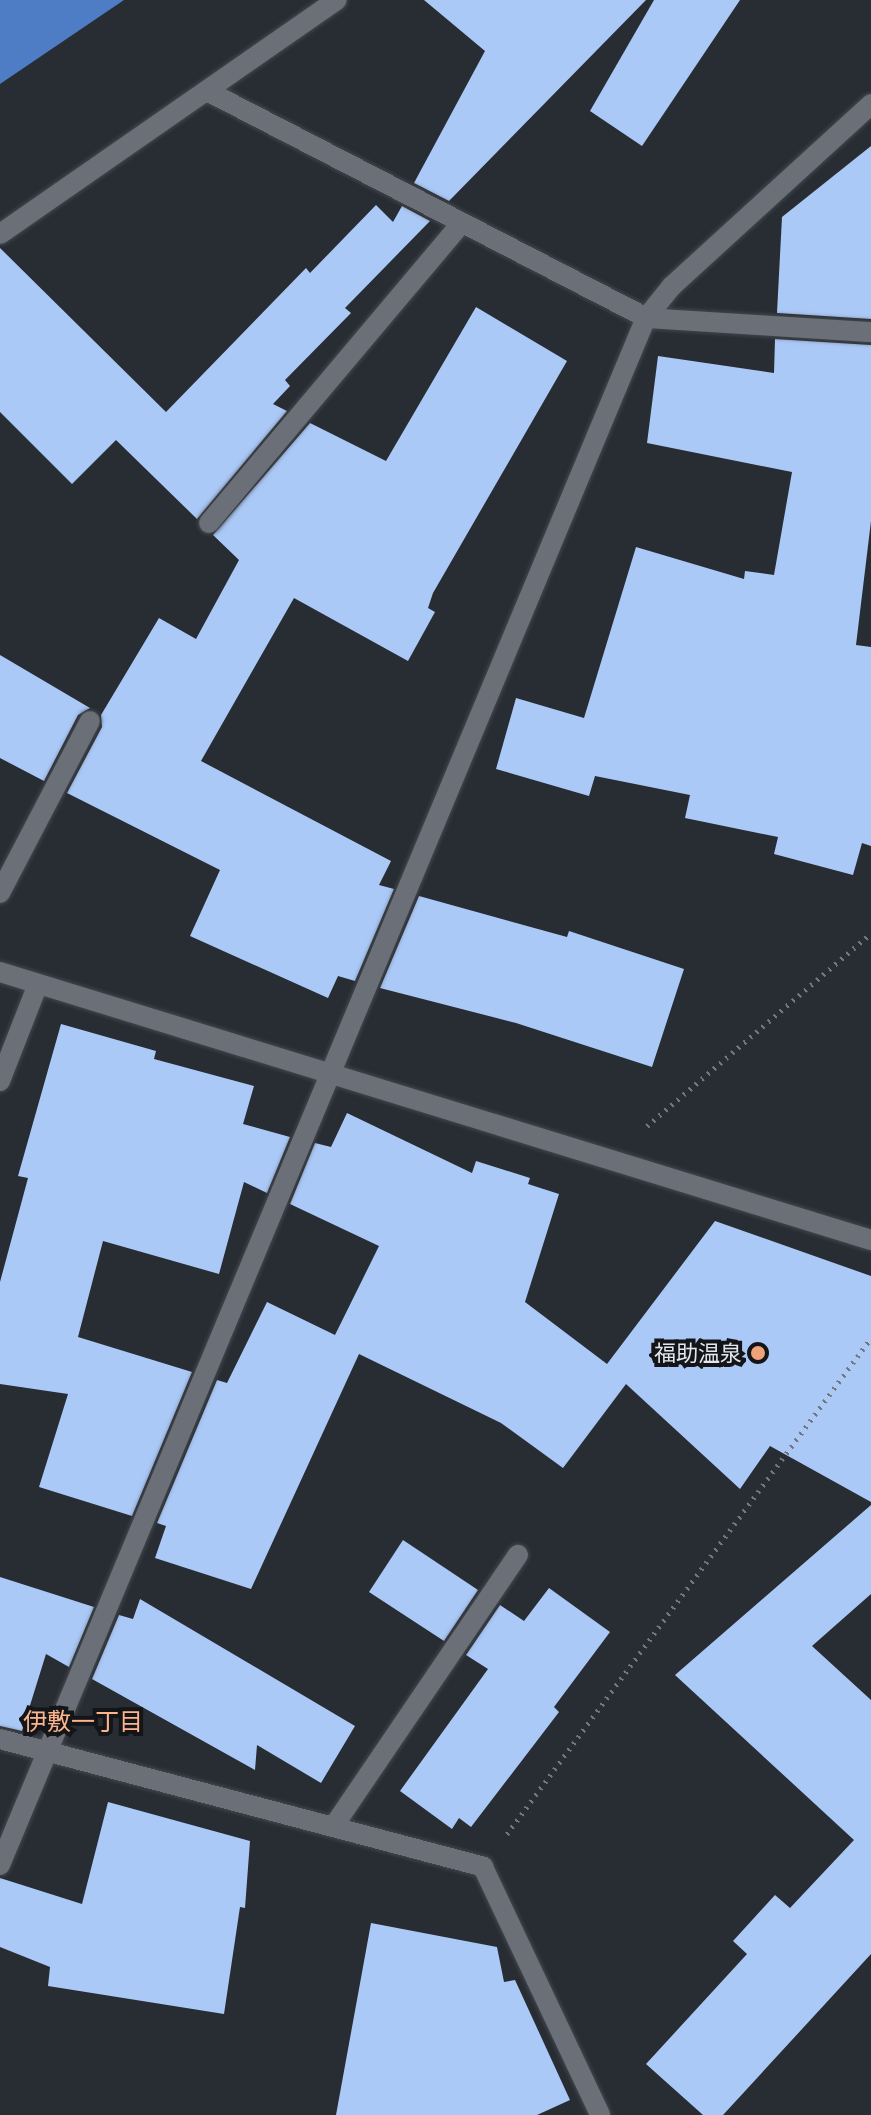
<!DOCTYPE html>
<meta charset="utf-8">
<style>
body{margin:0}
#map{position:relative;width:871px;height:2115px;overflow:hidden;background:#282c33;font-family:"Playfair Display","Noto Sans JP",serif}
div>[style]{position:absolute}
.water>*{inset:0;background:#4f7dc5}
.building>*{inset:0;background:#abc9f7}
.path>*{height:5px;margin-top:-2.5px;transform-origin:0;background:repeating-linear-gradient(90deg,#73777d 0 2px,transparent 0 8px)}
.roads{filter:drop-shadow(0 0 2px #43474d) drop-shadow(0 0 2px #43474d)}
.minor>*{height:20px;margin:-10px;padding:0 10px;transform-origin:10px;border-radius:10px;background:#6b7078}
.dots>*{width:22px;height:22px;translate:-50% -50%;box-sizing:border-box;border:4px solid #131518;border-radius:50%}
span{translate:-50% -50%;white-space:nowrap;text-align:center;line-height:1.15;-webkit-text-stroke:8px #131518;paint-order:stroke}
.poi-label{font-size:22px;color:#e3e6ea}
.right{translate:-100% -50%;text-align:right}
.neighbourhood-label{font-size:24px;color:#fdb48d}
</style>
<div id="map">
<div class="water">
<div style="clip-path:polygon(0 0,124px 0,0 84px)"></div>
</div>
<div class="building">
<div style="clip-path:polygon(424px 0,646px 0,449px 201px,414px 183px,485px 51px)"></div>
<div style="clip-path:polygon(654px 0,740px 0,642px 146px,590px 111px)"></div>
<div style="clip-path:polygon(871px 146px,871px 319px,777px 313px,782px 217px)"></div>
<div style="clip-path:polygon(376px 205px,393px 222px,402px 206px,430px 221px,345px 308px,351px 313px,285px 380px,290px 386px,273px 404px,287px 411px,197px 519px,116px 440px,72px 484px,0 412px,0 248px,166px 412px,306px 268px,310px 273px)"></div>
<div style="clip-path:polygon(476px 307px,567px 361px,433px 593px,428px 608px,435px 612px,408px 661px,294px 598px,201px 761px,391px 861px,379px 885px,394px 889px,355px 981px,338px 976px,328px 998px,190px 936px,220px 870px,67px 793px,102px 727px,101px 715px,159px 618px,196px 639px,239px 560px,213px 535px,310px 423px,386px 461px)"></div>
<div style="clip-path:polygon(775px 339px,871px 345px,871px 521px,856px 645px,871px 647px,871px 846px,862px 843px,853px 875px,774px 854px,778px 837px,685px 818px,690px 795px,595px 776px,589px 796px,496px 769px,516px 698px,584px 718px,636px 547px,744px 579px,745px 571px,774px 575px,792px 472px,647px 443px,658px 356px,774px 373px)"></div>
<div style="clip-path:polygon(0 655px,90px 708px,78px 715px,44px 781px,0 758px)"></div>
<div style="clip-path:polygon(419px 896px,567px 937px,569px 931px,684px 969px,652px 1067px,516px 1023px,380px 988px)"></div>
<div style="clip-path:polygon(61px 1024px,156px 1051px,154px 1059px,254px 1086px,243px 1124px,290px 1137px,267px 1193px,244px 1182px,219px 1274px,103px 1241px,78px 1337px,192px 1372px,132px 1516px,39px 1487px,68px 1394px,0 1384px,0 1282px,28px 1178px,18px 1176px)"></div>
<div style="clip-path:polygon(347px 1113px,472px 1173px,476px 1161px,530px 1178px,528px 1184px,559px 1194px,525px 1302px,607px 1364px,715px 1221px,871px 1276px,871px 1502px,770px 1446px,740px 1489px,626px 1384px,563px 1468px,501px 1423px,359px 1354px,251px 1589px,155px 1558px,166px 1526px,157px 1523px,217px 1380px,227px 1383px,267px 1302px,335px 1335px,379px 1246px,290px 1204px,315px 1143px,331px 1147px)"></div>
<div style="clip-path:polygon(871px 1505px,871px 1594px,812px 1646px,871px 1700px,871px 1954px,723px 2115px,703px 2115px,646px 2064px,747px 1954px,733px 1941px,775px 1895px,790px 1908px,854px 1840px,675px 1675px)"></div>
<div style="clip-path:polygon(403px 1540px,478px 1590px,444px 1641px,369px 1592px)"></div>
<div style="clip-path:polygon(0 1577px,94px 1607px,69px 1667px,46px 1654px,22px 1731px,0 1726px)"></div>
<div style="clip-path:polygon(549px 1588px,610px 1632px,554px 1707px,559px 1712px,471px 1827px,459px 1818px,452px 1829px,400px 1791px,488px 1669px,466px 1655px,500px 1605px,524px 1621px)"></div>
<div style="clip-path:polygon(140px 1599px,355px 1726px,321px 1783px,257px 1745px,255px 1770px,92px 1679px,119px 1615px,133px 1619px)"></div>
<div style="clip-path:polygon(108px 1802px,250px 1841px,245px 1908px,240px 1907px,224px 2014px,48px 1986px,50px 1967px,0 1947px,0 1878px,82px 1904px)"></div>
<div style="clip-path:polygon(371px 1923px,497px 1947px,504px 1982px,515px 1980px,570px 2100px,537px 2115px,336px 2115px)"></div>
</div>
<div class="path">
<div style="left:647px;top:1126px;width:296px;rotate:-40.7deg"></div>
<div style="left:507px;top:1834px;width:615px;rotate:-53.73deg"></div>
</div>
<div class="roads">
<div class="minor">
<div style="left:207px;top:91px;width:494px;rotate:27.3deg"></div>
<div style="left:646px;top:318px;width:225px;rotate:3.6deg"></div>
<div style="left:0;top:234px;width:410px;rotate:-34.8deg"></div>
<div style="left:209px;top:523px;width:391px;rotate:-49.9deg"></div>
<div style="left:0;top:893px;width:194px;rotate:-62.4deg"></div>
<div style="left:0;top:972px;width:911px;rotate:17.1deg"></div>
<div style="left:0;top:1081px;width:104px;rotate:-68.6deg"></div>
<div style="left:0;top:1739px;width:500px;rotate:14.8deg"></div>
<div style="left:483px;top:1867px;width:274px;rotate:64.7deg"></div>
<div style="left:333px;top:1827px;width:329px;rotate:-55.8deg"></div>
<div style="left:0;top:1865px;width:1676px;rotate:-67.34deg"></div>
<div style="left:646px;top:318px;width:41px;rotate:-50.9deg"></div>
<div style="left:672px;top:286px;width:270px;rotate:-42.4deg"></div>
</div>
</div>
<div class="dots">
<div style="left:758px;top:1353px;background:#f0a279"></div>
</div>
<div class="poi-label">
<span class="right" style="left:742px;top:1353px">福助温泉</span>
</div>
<div class="neighbourhood-label">
<span style="left:83px;top:1721px">伊敷一丁目</span>
</div>
</div>
